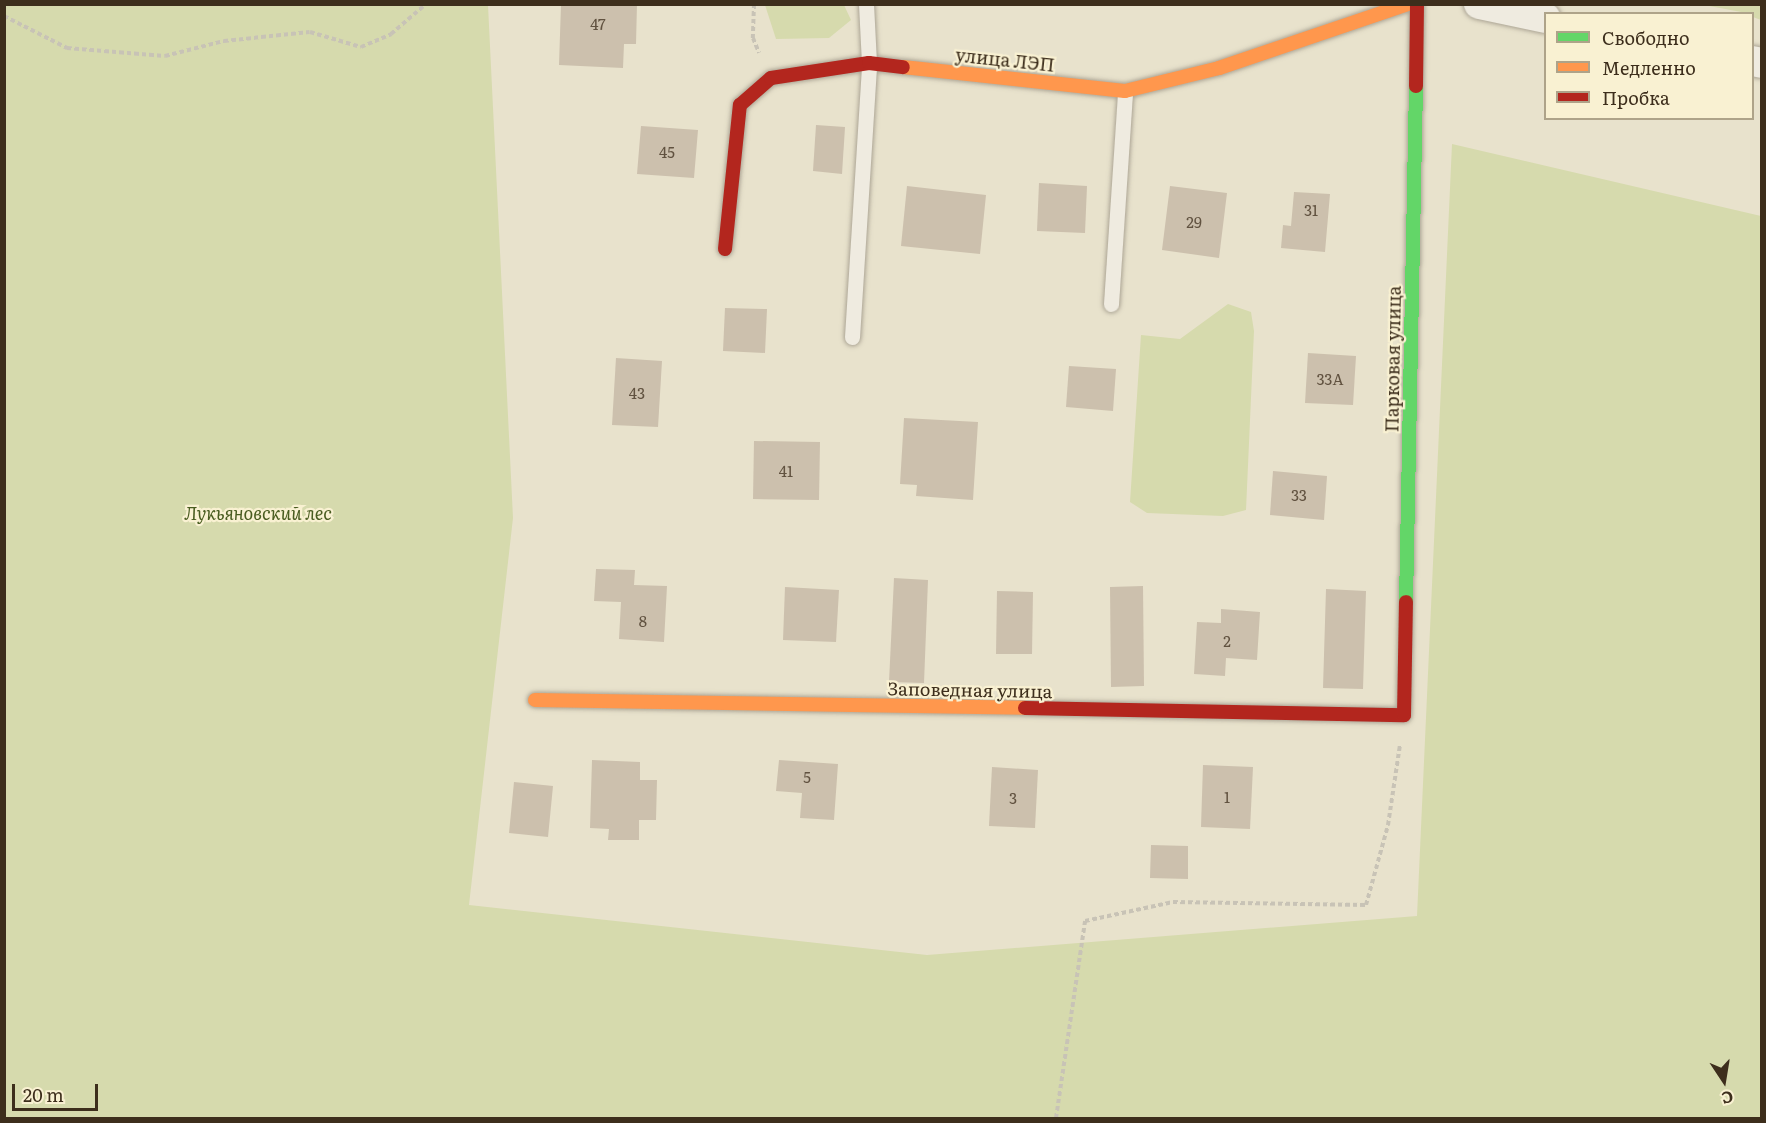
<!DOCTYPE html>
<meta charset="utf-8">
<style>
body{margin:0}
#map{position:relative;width:1766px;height:1123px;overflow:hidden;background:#e8e2cc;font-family:Literata,serif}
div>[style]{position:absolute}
.green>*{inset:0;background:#d6daad}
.building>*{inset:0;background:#ccc0ad}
.path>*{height:4px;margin-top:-2px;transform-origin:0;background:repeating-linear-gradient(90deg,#c8c3b6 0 4.5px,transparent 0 7.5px)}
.roads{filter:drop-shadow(0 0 2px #ada696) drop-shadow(0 0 2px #ada696)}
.lane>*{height:15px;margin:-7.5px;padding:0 7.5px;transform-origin:7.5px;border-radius:7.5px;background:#efebe0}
.street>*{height:30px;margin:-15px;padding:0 15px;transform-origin:15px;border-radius:15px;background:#efebe0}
.fast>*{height:14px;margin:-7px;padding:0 7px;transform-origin:7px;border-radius:7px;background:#63d668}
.slow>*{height:14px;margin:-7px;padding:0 7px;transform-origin:7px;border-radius:7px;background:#ff974d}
.jam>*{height:14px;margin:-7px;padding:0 7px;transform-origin:7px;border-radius:7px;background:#b3261e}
span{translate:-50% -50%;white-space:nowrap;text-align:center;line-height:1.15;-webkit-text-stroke:4.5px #f9f1d2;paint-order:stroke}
.number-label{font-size:15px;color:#615240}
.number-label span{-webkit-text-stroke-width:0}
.street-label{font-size:18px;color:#3d2e1c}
.park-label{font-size:18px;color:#495c20;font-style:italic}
.frame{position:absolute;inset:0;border:6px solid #3d2e1c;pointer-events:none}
.legend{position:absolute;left:1544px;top:12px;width:210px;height:108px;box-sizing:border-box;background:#f9f1d2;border:2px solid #aea389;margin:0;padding:8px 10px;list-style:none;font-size:18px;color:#3d2e1c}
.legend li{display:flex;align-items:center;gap:12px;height:30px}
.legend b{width:30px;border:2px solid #aea389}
.north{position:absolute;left:1694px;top:1051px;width:60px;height:60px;-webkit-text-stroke:4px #f9f1d2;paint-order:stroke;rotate:168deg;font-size:16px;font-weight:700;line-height:24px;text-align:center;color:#3d2e1c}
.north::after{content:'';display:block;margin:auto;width:21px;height:27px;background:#3d2e1c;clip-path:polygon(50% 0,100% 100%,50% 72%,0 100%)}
.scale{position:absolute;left:12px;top:1084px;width:86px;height:27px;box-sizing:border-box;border:3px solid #3d2e1c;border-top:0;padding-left:8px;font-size:18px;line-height:21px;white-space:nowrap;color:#3d2e1c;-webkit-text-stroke:4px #f9f1d2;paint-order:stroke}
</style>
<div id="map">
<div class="green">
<div style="clip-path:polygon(5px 4px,488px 5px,513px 518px,469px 905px,927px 955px,1417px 916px,1452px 144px,1761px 216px,1761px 1118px,5px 1118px)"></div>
<div style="clip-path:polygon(765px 5px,844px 5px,851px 20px,829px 38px,776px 39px)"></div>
<div style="clip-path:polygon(1704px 5px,1761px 5px,1761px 20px,1753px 17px,1752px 14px)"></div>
<div style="clip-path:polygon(1228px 304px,1251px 312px,1254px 331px,1246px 510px,1223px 516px,1147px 513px,1130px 502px,1141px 335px,1180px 339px)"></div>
</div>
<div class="building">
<div style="clip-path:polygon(561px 4px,637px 4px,636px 44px,624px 44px,623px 68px,559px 65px)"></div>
<div style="clip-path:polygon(816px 125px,845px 127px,842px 174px,813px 171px)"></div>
<div style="clip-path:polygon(641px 126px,698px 130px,694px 178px,637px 174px)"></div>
<div style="clip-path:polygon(1039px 183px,1087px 186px,1085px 233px,1037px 231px)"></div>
<div style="clip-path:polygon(907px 186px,986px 195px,980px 254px,901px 246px)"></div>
<div style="clip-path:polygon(1170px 186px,1227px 193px,1219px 258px,1162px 250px)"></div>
<div style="clip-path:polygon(1294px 192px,1330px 194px,1325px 252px,1281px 248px,1283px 225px,1291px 226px)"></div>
<div style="clip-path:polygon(725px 308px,767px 309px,765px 353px,723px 351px)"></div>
<div style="clip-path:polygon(1308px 353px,1356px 356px,1353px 405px,1305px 403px)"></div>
<div style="clip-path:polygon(616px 358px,662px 361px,658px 427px,612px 425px)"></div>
<div style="clip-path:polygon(1069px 366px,1116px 369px,1113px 411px,1066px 407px)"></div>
<div style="clip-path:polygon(904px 418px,978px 422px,973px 500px,916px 496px,917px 485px,900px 484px)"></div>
<div style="clip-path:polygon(754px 441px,820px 442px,819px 500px,753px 499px)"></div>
<div style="clip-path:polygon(1273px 471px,1327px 476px,1324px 520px,1270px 515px)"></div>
<div style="clip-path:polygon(596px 569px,635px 570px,634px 585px,667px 586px,664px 642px,619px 639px,621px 602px,594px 601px)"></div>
<div style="clip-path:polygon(894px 578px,928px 580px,924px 683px,889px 682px)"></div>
<div style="clip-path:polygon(1143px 586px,1144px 686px,1111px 687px,1110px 587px)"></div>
<div style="clip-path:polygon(785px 587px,839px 590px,836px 642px,783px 640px)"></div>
<div style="clip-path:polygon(1326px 589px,1366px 591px,1363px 689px,1323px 688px)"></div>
<div style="clip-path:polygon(997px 591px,1033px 592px,1032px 654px,996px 654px)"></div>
<div style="clip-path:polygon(1221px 609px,1260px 612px,1257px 660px,1226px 658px,1225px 676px,1194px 674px,1197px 622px,1221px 623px)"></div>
<div style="clip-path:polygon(592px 760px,640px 762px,640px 780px,657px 780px,656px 820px,639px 820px,639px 840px,608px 840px,609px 829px,590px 828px)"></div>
<div style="clip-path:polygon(779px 760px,838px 764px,834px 820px,800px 818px,802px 793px,776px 791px)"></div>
<div style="clip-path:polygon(1203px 765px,1253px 767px,1250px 829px,1201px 827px)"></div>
<div style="clip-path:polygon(992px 767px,1038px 770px,1035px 828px,989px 826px)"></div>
<div style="clip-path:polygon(514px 782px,553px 786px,548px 837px,509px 833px)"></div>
<div style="clip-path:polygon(1151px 845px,1188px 846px,1188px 879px,1150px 878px)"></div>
</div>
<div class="path">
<div style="left:754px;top:4px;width:34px;rotate:92deg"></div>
<div style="left:753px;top:38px;width:16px;rotate:68deg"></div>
<div style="left:4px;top:16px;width:71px;rotate:26.9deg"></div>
<div style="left:67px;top:48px;width:98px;rotate:4.7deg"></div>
<div style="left:165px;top:56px;width:61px;rotate:-14.3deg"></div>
<div style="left:224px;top:41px;width:86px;rotate:-6deg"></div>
<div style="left:310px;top:32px;width:53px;rotate:16.4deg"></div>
<div style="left:361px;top:47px;width:33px;rotate:-23deg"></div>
<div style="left:391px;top:34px;width:46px;rotate:-40.6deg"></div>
<div style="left:1056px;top:1118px;width:199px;rotate:-81.6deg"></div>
<div style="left:1085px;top:921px;width:90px;rotate:-12.2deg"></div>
<div style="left:1173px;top:902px;width:193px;rotate:0.9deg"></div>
<div style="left:1366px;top:905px;width:83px;rotate:-74.6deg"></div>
<div style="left:1388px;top:825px;width:81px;rotate:-81.5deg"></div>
</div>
<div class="roads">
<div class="lane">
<div style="left:1111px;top:304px;width:213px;rotate:-86.2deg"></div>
<div style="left:852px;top:337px;width:275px;rotate:-86.4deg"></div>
<div style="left:869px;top:63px;width:59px;rotate:-92.9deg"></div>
</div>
<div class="street">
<div style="left:1479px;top:4px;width:68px;rotate:11.8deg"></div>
<div style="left:1752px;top:61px;width:10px;rotate:11deg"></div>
</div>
<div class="fast">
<div style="left:1406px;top:602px;width:516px;rotate:-88.89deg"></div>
</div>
<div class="slow">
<div style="left:903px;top:67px;width:223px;rotate:6.2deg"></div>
<div style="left:1125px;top:91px;width:97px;rotate:-13.7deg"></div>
<div style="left:1219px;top:68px;width:200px;rotate:-18.7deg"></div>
<div style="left:535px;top:700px;width:490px;rotate:0.9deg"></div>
</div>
<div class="jam">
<div style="left:1416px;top:86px;width:82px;rotate:-89.3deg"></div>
<div style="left:725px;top:249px;width:145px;rotate:-84.1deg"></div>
<div style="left:740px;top:105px;width:41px;rotate:-41.1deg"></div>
<div style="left:771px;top:78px;width:99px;rotate:-8.7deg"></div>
<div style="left:869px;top:63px;width:34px;rotate:7deg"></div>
<div style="left:1025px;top:708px;width:379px;rotate:1.1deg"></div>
<div style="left:1404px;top:715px;width:113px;rotate:-89deg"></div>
</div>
</div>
<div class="number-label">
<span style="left:598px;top:24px">47</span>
<span style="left:667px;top:152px">45</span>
<span style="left:1311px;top:210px">31</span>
<span style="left:1194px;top:222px">29</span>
<span style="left:1330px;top:379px">33А</span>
<span style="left:637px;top:393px">43</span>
<span style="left:786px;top:471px">41</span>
<span style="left:1299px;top:495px">33</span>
<span style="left:643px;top:621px">8</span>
<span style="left:1227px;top:641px">2</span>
<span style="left:807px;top:777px">5</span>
<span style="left:1227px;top:797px">1</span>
<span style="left:1013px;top:798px">3</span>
</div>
<div class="street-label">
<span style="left:1005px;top:60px;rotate:6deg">улица ЛЭП</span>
<span style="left:1393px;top:359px;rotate:-89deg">Парковая улица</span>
<span style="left:970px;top:690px;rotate:1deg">Заповедная улица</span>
</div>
<div class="park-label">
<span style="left:258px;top:513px">Лукьяновский лес</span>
</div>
<div class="frame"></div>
<ul class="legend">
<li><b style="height:8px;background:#63d668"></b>Свободно</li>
<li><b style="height:8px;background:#ff974d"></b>Медленно</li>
<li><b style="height:8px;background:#b3261e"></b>Пробка</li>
</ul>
<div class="north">С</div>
<div class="scale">20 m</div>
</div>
